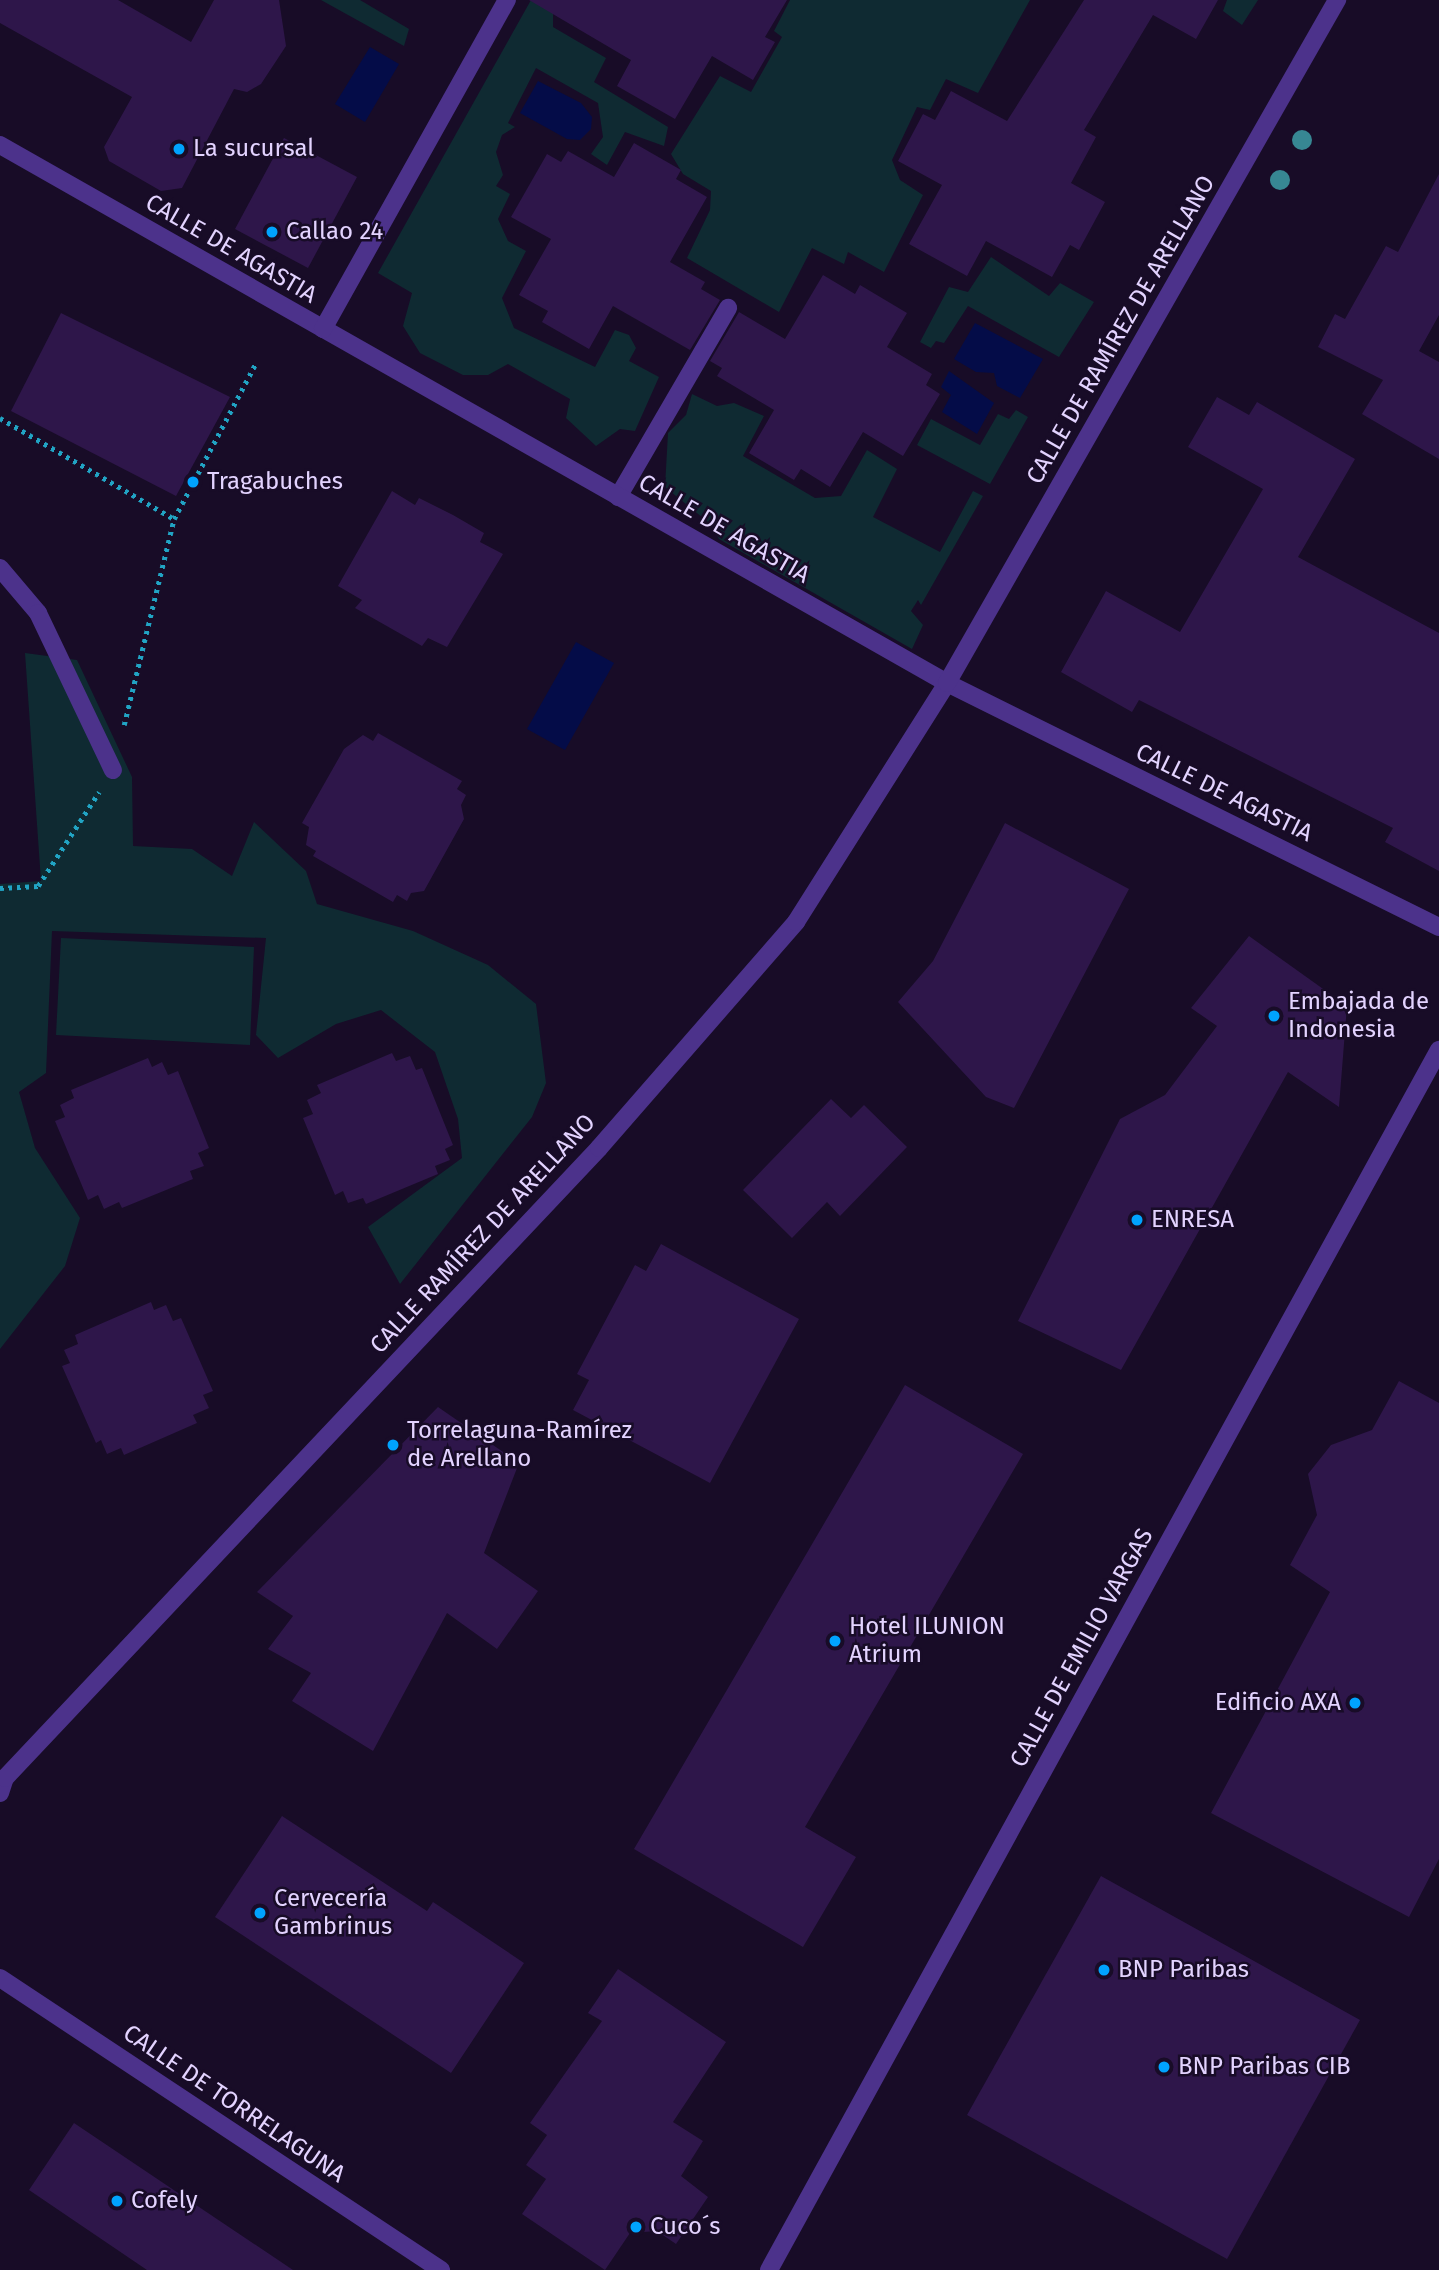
<!DOCTYPE html>
<meta charset="utf-8">
<style>
body{margin:0}
#map{position:relative;width:1439px;height:2270px;overflow:hidden;background:#180c27;font-family:"Fira Sans",sans-serif}
div>[style]{position:absolute}
.green>*{inset:0;background:#0f2a32}
.water>*{inset:0;background:#040c48}
.building>*{inset:0;background:#2e164a}
.path>*{height:4.5px;margin-top:-2.25px;transform-origin:0;background:repeating-linear-gradient(90deg,#21a4c4 0 3.5px,transparent 0 8.5px)}
.service>*{height:18px;margin:-9px;padding:0 9px;transform-origin:9px;border-radius:9px;background:#4c328b}
.minor>*{height:18px;margin:-9px;padding:0 9px;transform-origin:9px;border-radius:9px;background:#4c328b}
.tertiary>*{height:18px;margin:-9px;padding:0 9px;transform-origin:9px;border-radius:9px;background:#4c328b}
.trees>*{width:20px;height:20px;margin:-10px;border-radius:50%;background:#378793}
.dots>*{width:19px;height:19px;translate:-50% -50%;box-sizing:border-box;border:4px solid #180c27;border-radius:50%}
span{translate:-50% -50%;white-space:nowrap;text-align:center;line-height:1.15;-webkit-text-stroke:5px #180c27;paint-order:stroke}
.poi-label{font-size:24px;color:#e3d3ff}
.left{translate:0 -50%;text-align:left}
.right{translate:-100% -50%;text-align:right}
.street-label{font-size:24px;color:#e3d3ff}
</style>
<div id="map">
<div class="green">
<div style="clip-path:polygon(321px 0,360px 0,409px 29px,404px 46px)"></div>
<div style="clip-path:polygon(531px 0,553px 12px,553px 27px,606px 58px,594px 82px,668px 127px,664px 146px,625px 132px,607px 165px,591px 154px,603px 137px,598px 103px,536px 68px,508px 123px,515px 127px,502px 135px,496px 152px,503px 175px,496px 186px,510px 194px,498px 219px,508px 241px,526px 251px,502px 298px,514px 328px,595px 367px,615px 330px,629px 335px,636px 348px,629px 361px,659px 377px,635px 431px,620px 429px,596px 446px,566px 418px,570px 399px,508px 364px,488px 375px,463px 375px,420px 353px,403px 326px,412px 293px,378px 273px)"></div>
<div style="clip-path:polygon(790px 0,1030px 0,978px 93px,946px 79px,930px 110px,917px 107px,892px 160px,900px 180px,923px 195px,884px 272px,848px 252px,844px 264px,812px 248px,779px 312px,687px 258px,710px 210px,711px 191px,683px 174px,671px 154px,720px 76px,751px 92px,782px 37px,774px 31px)"></div>
<div style="clip-path:polygon(1227px 0,1258px 0,1242px 25px,1223px 11px)"></div>
<div style="clip-path:polygon(991px 257px,1049px 296px,1060px 283px,1094px 302px,1059px 357px,968px 306px,944px 343px,936px 341px,931px 348px,920px 342px,949px 287px,968px 292px)"></div>
<div style="clip-path:polygon(692px 394px,717px 406px,734px 403px,764px 416px,743px 456px,815px 498px,841px 496px,867px 450px,897px 469px,873px 517px,940px 552px,973px 491px,983px 496px,921px 605px,918px 600px,911px 611px,923px 625px,912px 649px,719px 539px,708px 522px,665px 487px,668px 433px,686px 415px)"></div>
<div style="clip-path:polygon(1016px 410px,1028px 417px,990px 484px,917px 445px,931px 419px,980px 445px,998px 414px,1009px 419px)"></div>
<div style="clip-path:polygon(25px 653px,77px 660px,132px 777px,133px 846px,192px 849px,232px 876px,254px 822px,306px 871px,317px 904px,413px 931px,488px 965px,536px 1004px,546px 1083px,532px 1117px,400px 1284px,368px 1227px,462px 1158px,458px 1119px,435px 1052px,381px 1010px,336px 1024px,278px 1058px,256px 1035px,266px 938px,52px 931px,46px 1073px,19px 1092px,35px 1148px,80px 1218px,65px 1266px,0 1349px,0 884px,41px 881px)"></div>
<div style="clip-path:polygon(61px 938px,254px 947px,250px 1045px,56px 1035px)"></div>
</div>
<div class="water">
<div style="clip-path:polygon(370px 47px,399px 64px,365px 122px,335px 104px)"></div>
<div style="clip-path:polygon(538px 81px,581px 103px,592px 117px,591px 129px,580px 140px,567px 139px,520px 113px)"></div>
<div style="clip-path:polygon(975px 323px,1043px 359px,1020px 398px,997px 386px,994px 373px,976px 372px,954px 359px)"></div>
<div style="clip-path:polygon(949px 371px,994px 403px,977px 434px,942px 412px,951px 395px,941px 387px)"></div>
<div style="clip-path:polygon(576px 642px,614px 663px,565px 750px,527px 729px)"></div>
</div>
<div class="building">
<div style="clip-path:polygon(0 0,118px 0,191px 42px,214px 0,279px 0,286px 46px,261px 84px,247px 92px,234px 89px,182px 188px,161px 191px,109px 161px,104px 147px,132px 97px,0 23px)"></div>
<div style="clip-path:polygon(529px 0,787px 0,765px 37px,775px 42px,753px 80px,712px 56px,675px 119px,617px 86px,631px 60px)"></div>
<div style="clip-path:polygon(1084px 0,1218px 0,1196px 39px,1153px 15px,1084px 130px,1096px 137px,1071px 183px,1105px 202px,1079px 250px,1070px 245px,1052px 277px,986px 241px,967px 276px,909px 244px,942px 185px,898px 161px,923px 114px,935px 120px,951px 91px,1007px 121px)"></div>
<div style="clip-path:polygon(284px 138px,357px 177px,308px 268px,235px 229px)"></div>
<div style="clip-path:polygon(634px 143px,681px 170px,676px 179px,707px 197px,670px 262px,705px 282px,701px 289px,720px 300px,690px 350px,613px 306px,589px 349px,542px 322px,548px 311px,519px 295px,551px 239px,511px 217px,547px 154px,561px 162px,568px 151px,614px 177px)"></div>
<div style="clip-path:polygon(1439px 174px,1439px 315px,1419px 351px,1439px 362px,1439px 459px,1362px 414px,1383px 380px,1318px 347px,1335px 314px,1345px 319px,1386px 246px,1398px 252px)"></div>
<div style="clip-path:polygon(823px 275px,855px 294px,860px 285px,907px 313px,887px 347px,932px 374px,926px 385px,940px 394px,903px 456px,863px 432px,830px 487px,801px 469px,794px 480px,749px 453px,774px 410px,717px 376px,722px 368px,710px 361px,739px 312px,785px 339px)"></div>
<div style="clip-path:polygon(61px 313px,230px 397px,176px 496px,11px 411px)"></div>
<div style="clip-path:polygon(1217px 397px,1249px 415px,1257px 402px,1355px 459px,1298px 557px,1439px 633px,1439px 871px,1385px 842px,1393px 828px,1139px 700px,1132px 712px,1061px 672px,1106px 591px,1180px 632px,1263px 489px,1188px 447px)"></div>
<div style="clip-path:polygon(392px 491px,415px 505px,419px 498px,453px 515px,484px 533px,480px 542px,503px 554px,447px 647px,428px 638px,422px 646px,355px 608px,362px 600px,338px 586px)"></div>
<div style="clip-path:polygon(378px 733px,462px 781px,457px 789px,466px 795px,461px 805px,464px 819px,424px 891px,411px 893px,407px 901px,397px 895px,393px 902px,313px 856px,316px 851px,306px 845px,309px 827px,302px 823px,344px 749px,363px 735px,373px 741px)"></div>
<div style="clip-path:polygon(1005px 823px,1129px 889px,1014px 1108px,986px 1097px,898px 1002px,933px 961px)"></div>
<div style="clip-path:polygon(1249px 936px,1347px 1006px,1339px 1107px,1288px 1072px,1121px 1370px,1018px 1321px,1120px 1119px,1165px 1095px,1217px 1026px,1191px 1008px)"></div>
<div style="clip-path:polygon(392px 1053px,396px 1061px,410px 1056px,416px 1070px,422px 1068px,453px 1145px,445px 1149px,450px 1160px,435px 1166px,438px 1174px,366px 1204px,363px 1198px,348px 1203px,343px 1191px,335px 1195px,303px 1118px,313px 1114px,307px 1100px,321px 1093px,317px 1085px)"></div>
<div style="clip-path:polygon(148px 1058px,152px 1067px,162px 1062px,168px 1075px,178px 1071px,209px 1148px,198px 1153px,204px 1166px,190px 1171px,193px 1179px,122px 1208px,119px 1202px,104px 1209px,98px 1195px,88px 1200px,55px 1121px,65px 1117px,60px 1105px,74px 1098px,71px 1090px)"></div>
<div style="clip-path:polygon(831px 1099px,851px 1118px,864px 1105px,907px 1147px,840px 1216px,827px 1202px,792px 1238px,743px 1190px)"></div>
<div style="clip-path:polygon(661px 1244px,799px 1319px,710px 1483px,573px 1410px,589px 1380px,577px 1374px,635px 1265px,646px 1271px)"></div>
<div style="clip-path:polygon(151px 1302px,154px 1310px,166px 1305px,173px 1321px,181px 1318px,213px 1391px,203px 1395px,209px 1408px,193px 1415px,197px 1423px,124px 1455px,121px 1448px,107px 1454px,101px 1440px,96px 1443px,62px 1366px,70px 1363px,64px 1350px,78px 1344px,75px 1335px)"></div>
<div style="clip-path:polygon(1399px 1381px,1439px 1403px,1439px 1859px,1409px 1917px,1211px 1813px,1330px 1592px,1290px 1565px,1317px 1515px,1308px 1474px,1331px 1445px,1372px 1430px)"></div>
<div style="clip-path:polygon(905px 1385px,1023px 1454px,805px 1827px,856px 1857px,803px 1947px,634px 1849px)"></div>
<div style="clip-path:polygon(438px 1407px,519px 1463px,484px 1553px,538px 1591px,497px 1649px,447px 1613px,373px 1751px,292px 1701px,311px 1673px,268px 1649px,293px 1616px,257px 1592px)"></div>
<div style="clip-path:polygon(282px 1816px,427px 1911px,433px 1902px,524px 1963px,451px 2073px,215px 1917px)"></div>
<div style="clip-path:polygon(1101px 1876px,1360px 2020px,1227px 2259px,967px 2115px)"></div>
<div style="clip-path:polygon(618px 1969px,726px 2042px,673px 2122px,703px 2141px,681px 2176px,708px 2197px,676px 2244px,657px 2231px,630px 2233px,605px 2270px,522px 2214px,546px 2179px,526px 2165px,547px 2135px,530px 2123px,602px 2021px,588px 2013px)"></div>
<div style="clip-path:polygon(74px 2123px,205px 2211px,293px 2270px,147px 2270px,29px 2190px)"></div>
</div>
<div class="path">
<div style="left:0;top:418px;width:201px;rotate:30.1deg"></div>
<div style="left:174px;top:519px;width:178px;rotate:-62.3deg"></div>
<div style="left:124px;top:725px;width:212px;rotate:-76.4deg"></div>
<div style="left:0;top:888px;width:38px;rotate:-3deg"></div>
<div style="left:38px;top:886px;width:112px;rotate:-57deg"></div>
</div>
<div class="service">
<div style="left:618px;top:497px;width:219px;rotate:-59.8deg"></div>
</div>
<div class="minor">
<div style="left:0;top:145px;width:1089px;rotate:29.6deg"></div>
<div style="left:947px;top:683px;width:549px;rotate:26.38deg"></div>
<div style="left:323px;top:329px;width:377px;rotate:-60.8deg"></div>
<div style="left:0;top:568px;width:59px;rotate:49.8deg"></div>
<div style="left:38px;top:613px;width:174px;rotate:64.5deg"></div>
<div style="left:0;top:1793px;width:16px;rotate:-72deg"></div>
<div style="left:5px;top:1778px;width:866px;rotate:-46.68deg"></div>
<div style="left:599px;top:1148px;width:300px;rotate:-48.9deg"></div>
<div style="left:796px;top:922px;width:283px;rotate:-57.7deg"></div>
<div style="left:947px;top:683px;width:787px;rotate:-60.27deg"></div>
<div style="left:769px;top:2270px;width:1392px;rotate:-61.23deg"></div>
</div>
<div class="tertiary">
<div style="left:0;top:1978px;width:529px;rotate:33.51deg"></div>
</div>
<div class="trees">
<div style="left:1302px;top:140px"></div>
<div style="left:1280px;top:180px"></div>
</div>
<div class="dots">
<div style="left:179px;top:149px;background:#00a3fe"></div>
<div style="left:272px;top:232px;background:#00a3fe"></div>
<div style="left:193px;top:482px;background:#00a3fe"></div>
<div style="left:1274px;top:1016px;background:#00a3fe"></div>
<div style="left:1137px;top:1220px;background:#00a3fe"></div>
<div style="left:393px;top:1445px;background:#00a3fe"></div>
<div style="left:835px;top:1641px;background:#00a3fe"></div>
<div style="left:1355px;top:1703px;background:#00a3fe"></div>
<div style="left:260px;top:1913px;background:#00a3fe"></div>
<div style="left:1104px;top:1970px;background:#00a3fe"></div>
<div style="left:1164px;top:2067px;background:#00a3fe"></div>
<div style="left:117px;top:2201px;background:#00a3fe"></div>
<div style="left:636px;top:2227px;background:#00a3fe"></div>
</div>
<div class="poi-label">
<span class="left" style="left:193px;top:149px">La sucursal</span>
<span class="left" style="left:286px;top:232px">Callao 24</span>
<span class="left" style="left:207px;top:482px">Tragabuches</span>
<span class="left" style="left:1288px;top:1016px">Embajada de<br>Indonesia</span>
<span class="left" style="left:1151px;top:1220px">ENRESA</span>
<span class="left" style="left:407px;top:1445px">Torrelaguna-Ramírez<br>de Arellano</span>
<span class="left" style="left:849px;top:1641px">Hotel ILUNION<br>Atrium</span>
<span class="right" style="left:1341px;top:1703px">Edificio AXA</span>
<span class="left" style="left:274px;top:1913px">Cervecería<br>Gambrinus</span>
<span class="left" style="left:1118px;top:1970px">BNP Paribas</span>
<span class="left" style="left:1178px;top:2067px">BNP Paribas CIB</span>
<span class="left" style="left:131px;top:2201px">Cofely</span>
<span class="left" style="left:650px;top:2227px">Cuco´s</span>
</div>
<div class="street-label">
<span style="left:231px;top:249px;rotate:30deg">CALLE DE AGASTIA</span>
<span style="left:1121px;top:330px;rotate:-60deg">CALLE DE RAMÍREZ DE ARELLANO</span>
<span style="left:724px;top:529px;rotate:30deg">CALLE DE AGASTIA</span>
<span style="left:1224px;top:793px;rotate:26deg">CALLE DE AGASTIA</span>
<span style="left:483px;top:1234px;rotate:-47deg">CALLE RAMÍREZ DE ARELLANO</span>
<span style="left:1082px;top:1648px;rotate:-61deg">CALLE DE EMILIO VARGAS</span>
<span style="left:234px;top:2104px;rotate:34deg">CALLE DE TORRELAGUNA</span>
</div>
</div>
